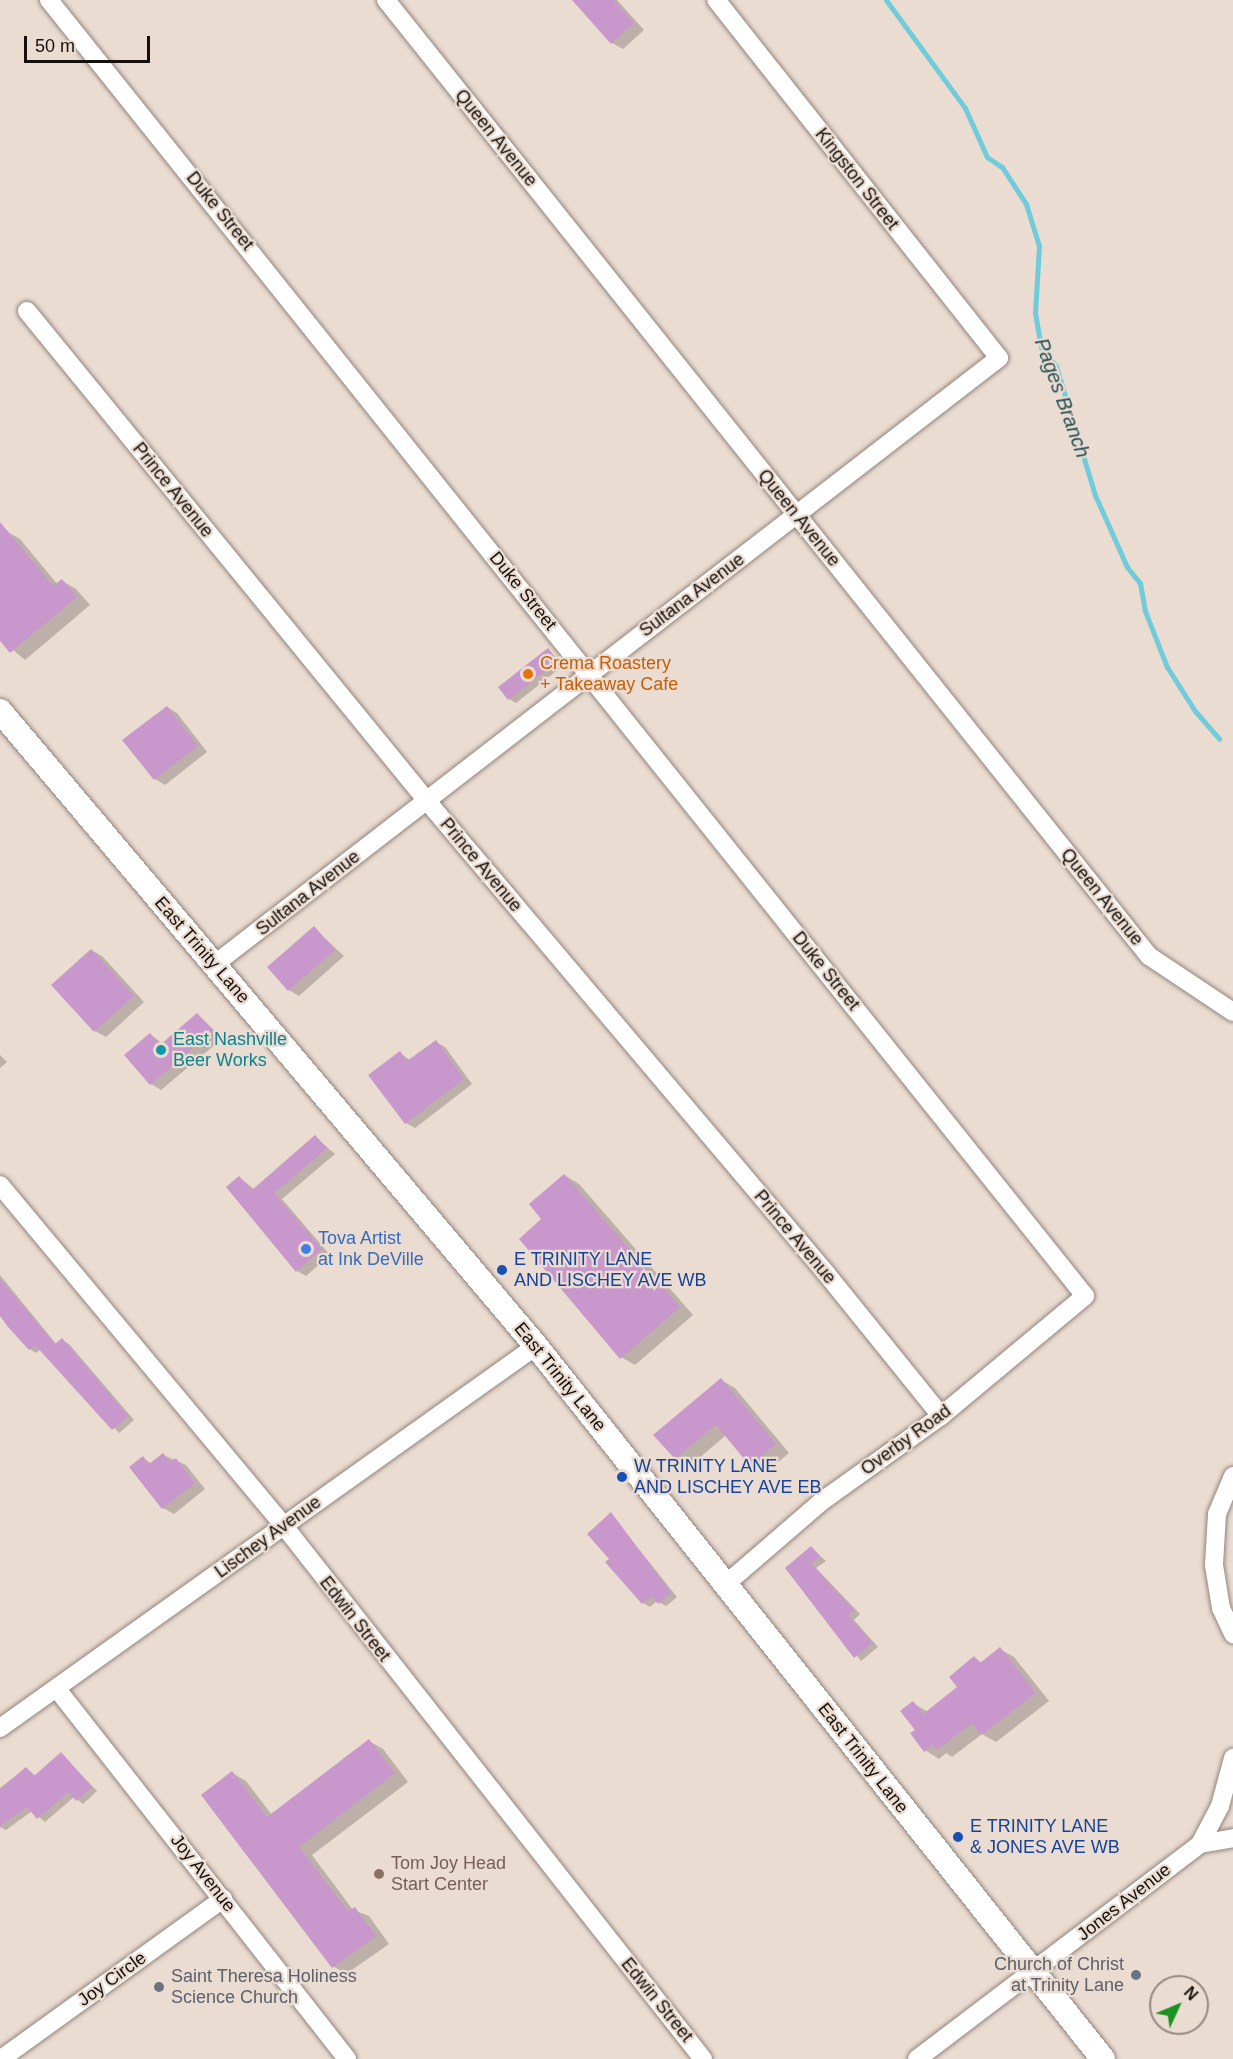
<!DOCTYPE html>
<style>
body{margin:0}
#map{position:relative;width:1233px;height:2059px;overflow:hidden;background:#ebdcd2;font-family:Arial,sans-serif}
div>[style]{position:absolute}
.shadow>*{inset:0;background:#0003}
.stream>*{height:5px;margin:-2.5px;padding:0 2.5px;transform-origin:2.5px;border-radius:2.5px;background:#70ccda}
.building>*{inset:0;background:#c898cc}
.roads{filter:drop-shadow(0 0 2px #91847b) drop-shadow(0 0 2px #91847b)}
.minor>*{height:18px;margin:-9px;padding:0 9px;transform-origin:9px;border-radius:9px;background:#fff}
.major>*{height:24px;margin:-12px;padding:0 12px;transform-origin:12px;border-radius:12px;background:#fff}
.dots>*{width:16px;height:16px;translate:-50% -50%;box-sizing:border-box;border:3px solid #ebdcd2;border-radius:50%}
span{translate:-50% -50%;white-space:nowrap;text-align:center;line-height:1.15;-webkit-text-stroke:4.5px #ebdcd2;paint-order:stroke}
.street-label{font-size:18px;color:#15100d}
.food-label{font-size:18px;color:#c56008}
.left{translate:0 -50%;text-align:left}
.culture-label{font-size:18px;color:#0d838f}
.shop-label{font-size:18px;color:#366cbe}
.transit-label{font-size:18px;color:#164399}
.education-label{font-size:18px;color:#785e54}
.worship-label{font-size:18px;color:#5b616d}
.right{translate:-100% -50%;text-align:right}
.water-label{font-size:20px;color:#254f55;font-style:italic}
.north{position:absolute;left:1149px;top:1975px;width:60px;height:60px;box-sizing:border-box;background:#ebdcd2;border:2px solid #958a83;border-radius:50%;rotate:46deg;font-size:16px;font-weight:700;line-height:24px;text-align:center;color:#15100d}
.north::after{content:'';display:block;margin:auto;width:21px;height:27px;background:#1c9220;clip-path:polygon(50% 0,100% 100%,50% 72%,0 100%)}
.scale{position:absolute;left:24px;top:36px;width:126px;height:27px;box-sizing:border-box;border:3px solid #15100d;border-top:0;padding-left:8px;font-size:18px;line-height:21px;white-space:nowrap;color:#15100d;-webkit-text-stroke:4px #ebdcd2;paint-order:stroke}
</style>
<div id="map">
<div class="shadow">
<div style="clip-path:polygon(574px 0,617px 0,644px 30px,623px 49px,612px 43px)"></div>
<div style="clip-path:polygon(6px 531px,20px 539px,58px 585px,62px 581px,76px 589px,90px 605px,25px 660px,0 639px,0 536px)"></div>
<div style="clip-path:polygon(548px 650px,564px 665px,516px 703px,509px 699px,500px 688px)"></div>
<div style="clip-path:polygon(167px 707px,177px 713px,207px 752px,165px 785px,155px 779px)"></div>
<div style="clip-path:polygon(314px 928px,344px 956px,299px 996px,289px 990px)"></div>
<div style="clip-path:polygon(91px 950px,102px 956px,144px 1002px,106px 1037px,95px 1031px,53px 985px)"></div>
<div style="clip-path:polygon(197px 1014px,223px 1038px,161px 1090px,151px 1084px,150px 1034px,163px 1044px)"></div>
<div style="clip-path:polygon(436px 1042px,445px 1047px,472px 1084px,415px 1128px,406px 1123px,370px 1075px,400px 1053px,411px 1061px)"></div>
<div style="clip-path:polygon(0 1055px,7px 1062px,0 1068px)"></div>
<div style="clip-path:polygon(315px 1137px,335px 1154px,282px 1199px,330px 1255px,306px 1276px,297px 1271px,239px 1177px,254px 1189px)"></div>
<div style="clip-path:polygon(564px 1175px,579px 1184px,693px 1315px,635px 1365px,621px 1357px,543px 1219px)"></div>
<div style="clip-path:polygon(0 1275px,57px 1345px,62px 1340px,69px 1344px,134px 1420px,119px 1433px,41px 1349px,36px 1353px,30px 1349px,0 1313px)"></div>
<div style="clip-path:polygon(721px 1380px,735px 1388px,789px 1453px,765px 1473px,751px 1465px,726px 1435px,690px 1466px,676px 1458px)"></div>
<div style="clip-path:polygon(163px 1455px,186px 1465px,205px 1489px,174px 1514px,163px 1508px,131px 1468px,143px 1458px,152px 1464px)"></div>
<div style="clip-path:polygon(611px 1514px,677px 1597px,666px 1606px,657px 1601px,650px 1607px,643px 1603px,611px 1559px)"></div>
<div style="clip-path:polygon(811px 1548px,826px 1561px,816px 1568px,860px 1614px,854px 1620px,878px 1647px,861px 1661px,787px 1568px)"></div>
<div style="clip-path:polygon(1000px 1649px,1014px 1657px,1049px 1701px,996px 1742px,982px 1734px,952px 1757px,946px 1753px,939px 1759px,925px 1750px,913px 1703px,928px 1712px,959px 1687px,975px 1658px,982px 1663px)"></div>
<div style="clip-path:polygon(369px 1741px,383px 1749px,408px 1782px,312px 1855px,353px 1910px,369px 1916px,389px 1944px,346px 1974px,333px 1966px,232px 1773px,246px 1781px,272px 1815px)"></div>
<div style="clip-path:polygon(61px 1754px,97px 1791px,83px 1804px,74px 1797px,45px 1822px,32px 1811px,6px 1830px,0 1827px,0 1788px,26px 1768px,36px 1776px)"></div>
</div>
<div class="stream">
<div style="left:886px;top:0;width:134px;rotate:53.8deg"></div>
<div style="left:965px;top:108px;width:54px;rotate:65.8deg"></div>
<div style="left:987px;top:157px;width:18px;rotate:34deg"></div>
<div style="left:1002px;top:167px;width:44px;rotate:57deg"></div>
<div style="left:1026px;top:204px;width:44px;rotate:72.8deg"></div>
<div style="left:1039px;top:246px;width:67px;rotate:93.4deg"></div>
<div style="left:1035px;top:313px;width:35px;rotate:80deg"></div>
<div style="left:1041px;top:347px;width:24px;rotate:52deg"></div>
<div style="left:1056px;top:366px;width:135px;rotate:73.2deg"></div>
<div style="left:1095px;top:495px;width:79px;rotate:66deg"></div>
<div style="left:1127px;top:567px;width:21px;rotate:51deg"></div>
<div style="left:1140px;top:583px;width:28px;rotate:80deg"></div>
<div style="left:1145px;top:611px;width:60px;rotate:68.6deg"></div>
<div style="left:1167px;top:667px;width:52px;rotate:57.5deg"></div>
<div style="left:1195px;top:711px;width:37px;rotate:49deg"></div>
</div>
<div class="building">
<div style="clip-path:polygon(572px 0,613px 0,634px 23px,611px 44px)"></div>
<div style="clip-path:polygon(0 522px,53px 586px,62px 579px,77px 597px,10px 653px,0 641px)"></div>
<div style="clip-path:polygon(548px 648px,558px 661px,508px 700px,498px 687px)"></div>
<div style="clip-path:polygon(167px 706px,198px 746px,154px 780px,122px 740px)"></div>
<div style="clip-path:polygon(314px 926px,335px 950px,288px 991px,267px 967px)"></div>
<div style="clip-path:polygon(91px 949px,134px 996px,94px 1032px,51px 985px)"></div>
<div style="clip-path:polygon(197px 1013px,213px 1031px,150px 1085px,124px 1055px,150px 1033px,160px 1045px)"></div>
<div style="clip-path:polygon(436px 1040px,464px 1079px,405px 1124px,368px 1075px,400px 1051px,407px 1061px)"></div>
<div style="clip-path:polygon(315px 1135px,327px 1148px,274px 1193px,322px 1249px,296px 1272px,226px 1187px,239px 1176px,252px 1190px)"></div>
<div style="clip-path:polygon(564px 1174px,680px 1307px,620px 1359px,519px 1239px,541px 1219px,529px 1204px)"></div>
<div style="clip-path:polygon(0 1279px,55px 1344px,62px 1338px,128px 1416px,112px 1430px,35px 1345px,29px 1350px,8px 1327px,0 1316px)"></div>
<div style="clip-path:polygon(721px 1378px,776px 1444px,750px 1466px,716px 1425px,675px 1459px,653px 1435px)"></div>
<div style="clip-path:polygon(163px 1453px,170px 1462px,176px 1458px,195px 1483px,162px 1509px,129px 1467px,143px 1456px,149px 1464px)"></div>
<div style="clip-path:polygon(611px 1512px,671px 1593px,658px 1604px,652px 1596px,642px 1604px,605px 1562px,609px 1559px,587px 1534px)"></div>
<div style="clip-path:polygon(811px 1546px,820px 1556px,811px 1564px,854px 1610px,848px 1615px,872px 1643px,854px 1658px,785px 1568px)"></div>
<div style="clip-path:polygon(1000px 1647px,1036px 1693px,981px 1735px,972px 1723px,937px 1750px,933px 1744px,924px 1752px,910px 1733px,915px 1730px,900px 1711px,913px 1701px,923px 1714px,957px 1687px,949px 1677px,974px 1656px,980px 1663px)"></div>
<div style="clip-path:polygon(369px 1739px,395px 1773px,299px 1847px,348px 1911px,355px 1907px,376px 1936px,332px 1968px,201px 1795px,232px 1771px,267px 1817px)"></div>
<div style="clip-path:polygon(61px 1752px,92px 1787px,76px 1801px,68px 1792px,37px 1819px,27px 1807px,0 1826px,0 1789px,26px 1767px,34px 1776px)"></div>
</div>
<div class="roads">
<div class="minor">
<div style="left:49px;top:0;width:1659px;rotate:51.36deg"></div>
<div style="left:1085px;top:1296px;width:187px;rotate:140.2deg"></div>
<div style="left:941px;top:1416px;width:148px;rotate:144.4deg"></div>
<div style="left:821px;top:1502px;width:125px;rotate:139.2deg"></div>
<div style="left:386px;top:0;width:1223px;rotate:51.41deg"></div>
<div style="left:1149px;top:956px;width:101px;rotate:33.7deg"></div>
<div style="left:27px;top:311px;width:633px;rotate:50.77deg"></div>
<div style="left:427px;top:801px;width:617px;rotate:49.8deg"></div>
<div style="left:825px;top:1272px;width:185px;rotate:51.1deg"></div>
<div style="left:215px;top:964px;width:991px;rotate:-37.7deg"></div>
<div style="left:999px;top:358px;width:456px;rotate:-128.3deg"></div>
<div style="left:0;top:1185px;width:444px;rotate:50.2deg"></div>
<div style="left:284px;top:1526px;width:678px;rotate:51.83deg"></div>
<div style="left:1233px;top:1476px;width:41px;rotate:112.8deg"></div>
<div style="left:1217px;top:1514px;width:51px;rotate:93.4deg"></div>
<div style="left:1214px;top:1565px;width:44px;rotate:80.8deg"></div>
<div style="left:1221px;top:1608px;width:29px;rotate:65deg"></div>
<div style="left:57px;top:1689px;width:470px;rotate:51.9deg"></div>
<div style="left:0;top:1728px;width:658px;rotate:-35.48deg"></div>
<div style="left:1200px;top:1844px;width:34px;rotate:-10deg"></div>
<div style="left:1px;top:2059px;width:274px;rotate:-35.8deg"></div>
<div style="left:917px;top:2059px;width:355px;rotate:-37.2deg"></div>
<div style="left:1200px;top:1844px;width:43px;rotate:-62.2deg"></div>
<div style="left:1220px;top:1806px;width:50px;rotate:-74.8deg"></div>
</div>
<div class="major">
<div style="left:0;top:711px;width:831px;rotate:49.83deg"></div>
<div style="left:536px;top:1346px;width:911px;rotate:51.51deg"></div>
</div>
</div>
<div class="dots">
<div style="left:528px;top:674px;background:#e8710a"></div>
<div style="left:161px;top:1050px;background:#0f9aa8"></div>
<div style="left:306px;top:1249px;background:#3f7fe0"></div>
<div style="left:502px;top:1270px;background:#1a4fb4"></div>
<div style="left:622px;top:1477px;background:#1a4fb4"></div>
<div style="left:958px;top:1837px;background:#1a4fb4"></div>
<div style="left:379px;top:1874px;background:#8d6e63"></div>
<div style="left:1136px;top:1975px;background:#6b7280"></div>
<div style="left:159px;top:1987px;background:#6b7280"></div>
</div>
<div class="street-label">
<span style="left:496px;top:138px;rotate:51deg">Queen Avenue</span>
<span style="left:857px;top:179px;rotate:52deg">Kingston Street</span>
<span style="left:220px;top:211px;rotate:51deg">Duke Street</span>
<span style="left:173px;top:490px;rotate:51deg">Prince Avenue</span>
<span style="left:799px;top:518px;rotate:51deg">Queen Avenue</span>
<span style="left:523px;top:591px;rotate:51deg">Duke Street</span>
<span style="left:692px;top:595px;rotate:-37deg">Sultana Avenue</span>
<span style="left:481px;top:865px;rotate:50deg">Prince Avenue</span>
<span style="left:308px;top:893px;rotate:-38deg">Sultana Avenue</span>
<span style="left:1102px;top:897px;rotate:51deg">Queen Avenue</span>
<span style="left:202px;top:950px;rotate:49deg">East Trinity Lane</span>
<span style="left:826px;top:971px;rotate:51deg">Duke Street</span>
<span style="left:795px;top:1237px;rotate:50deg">Prince Avenue</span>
<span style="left:560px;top:1377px;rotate:51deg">East Trinity Lane</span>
<span style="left:906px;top:1440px;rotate:-36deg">Overby Road</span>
<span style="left:268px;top:1537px;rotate:-36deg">Lischey Avenue</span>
<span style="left:355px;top:1619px;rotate:52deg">Edwin Street</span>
<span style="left:863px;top:1758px;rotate:52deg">East Trinity Lane</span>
<span style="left:203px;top:1873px;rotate:52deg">Joy Avenue</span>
<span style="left:1124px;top:1902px;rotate:-38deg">Jones Avenue</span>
<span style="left:112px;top:1979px;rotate:-36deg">Joy Circle</span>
<span style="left:657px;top:2000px;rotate:51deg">Edwin Street</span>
</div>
<div class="food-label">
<span class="left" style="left:540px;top:674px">Crema Roastery<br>+ Takeaway Cafe</span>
</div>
<div class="culture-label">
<span class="left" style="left:173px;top:1050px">East Nashville<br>Beer Works</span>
</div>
<div class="shop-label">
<span class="left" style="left:318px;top:1249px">Tova Artist<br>at Ink DeVille</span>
</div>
<div class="transit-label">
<span class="left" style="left:514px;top:1270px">E TRINITY LANE<br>AND LISCHEY AVE WB</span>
<span class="left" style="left:634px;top:1477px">W TRINITY LANE<br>AND LISCHEY AVE EB</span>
<span class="left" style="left:970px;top:1837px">E TRINITY LANE<br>&amp; JONES AVE WB</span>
</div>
<div class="education-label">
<span class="left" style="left:391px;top:1874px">Tom Joy Head<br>Start Center</span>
</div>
<div class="worship-label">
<span class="right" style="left:1124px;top:1975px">Church of Christ<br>at Trinity Lane</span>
<span class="left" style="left:171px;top:1987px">Saint Theresa Holiness<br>Science Church</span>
</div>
<div class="water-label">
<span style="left:1062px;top:398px;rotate:70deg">Pages Branch</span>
</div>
<div class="north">N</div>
<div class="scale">50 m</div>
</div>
